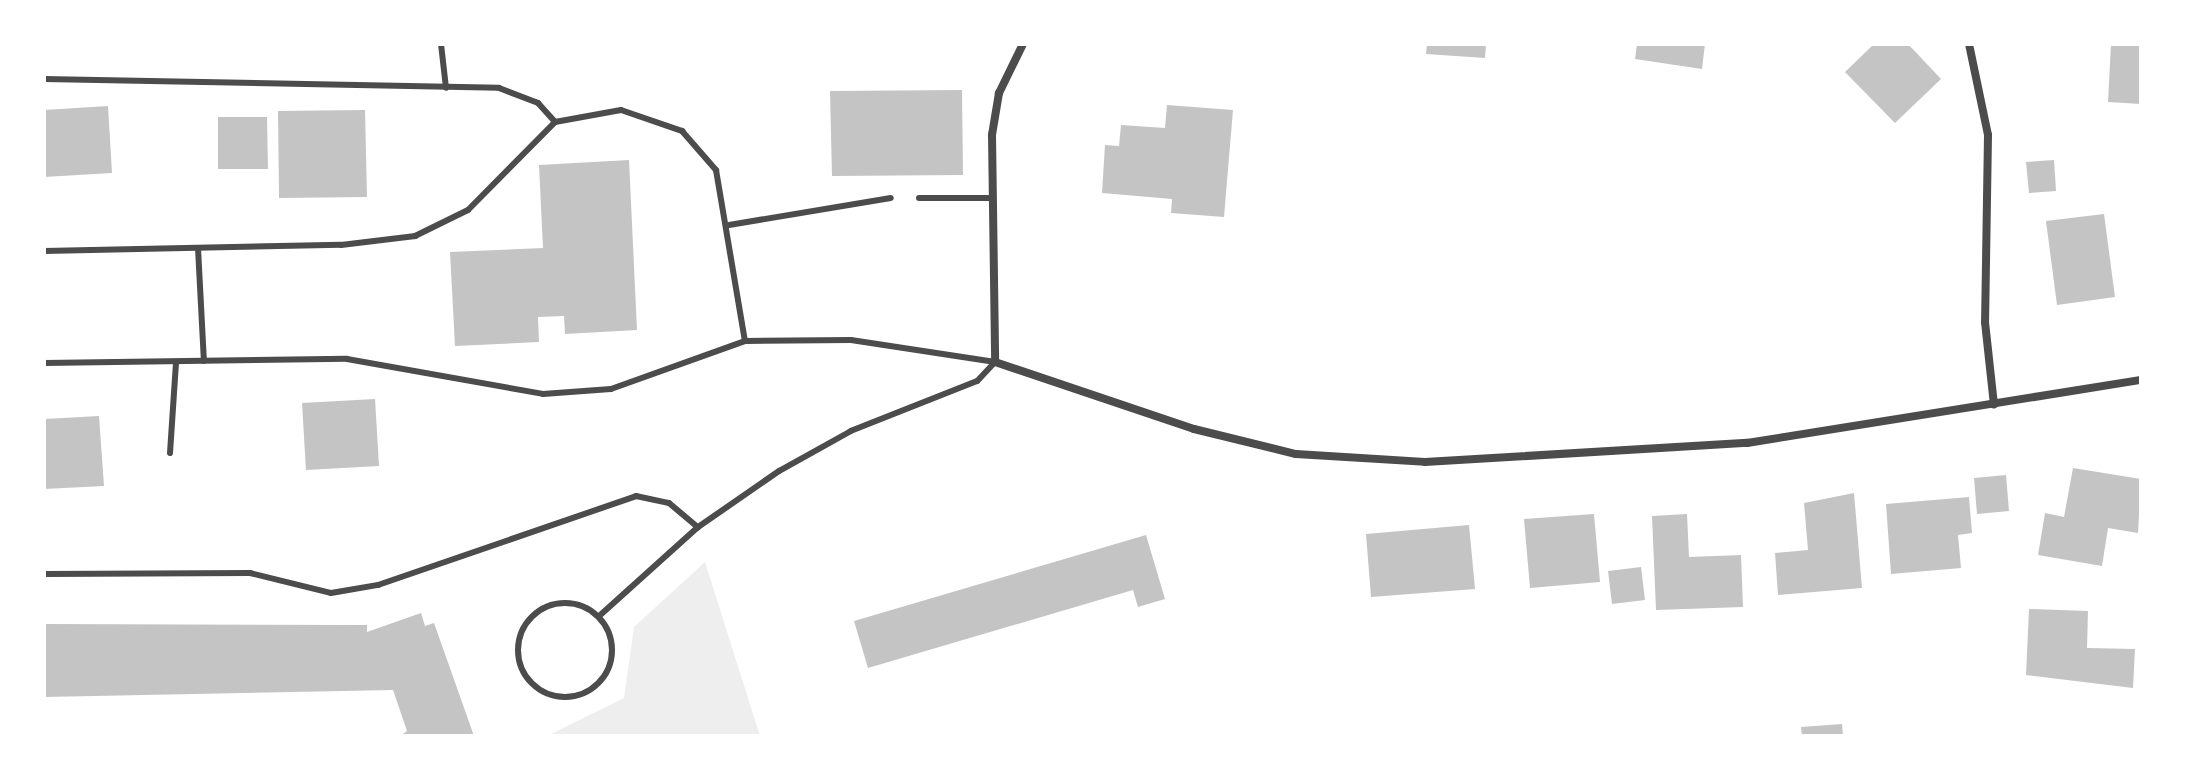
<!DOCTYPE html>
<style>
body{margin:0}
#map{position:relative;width:2185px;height:780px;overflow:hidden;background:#fff;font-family:Figtree,sans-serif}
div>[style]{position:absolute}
.green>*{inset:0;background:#eee}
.building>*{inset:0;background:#c4c4c4}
.service>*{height:6px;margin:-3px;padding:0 3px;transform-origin:3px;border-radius:3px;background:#4c4c4c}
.service>.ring{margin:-3px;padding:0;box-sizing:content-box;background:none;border:6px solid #4c4c4c;border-radius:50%}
.minor>*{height:8px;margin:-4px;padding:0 4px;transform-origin:4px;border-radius:4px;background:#4c4c4c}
span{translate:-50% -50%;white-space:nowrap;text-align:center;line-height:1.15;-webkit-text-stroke:6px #fff;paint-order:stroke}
.frame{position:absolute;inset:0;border:46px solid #fff;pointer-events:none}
</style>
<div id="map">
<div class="green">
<div style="clip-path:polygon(705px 562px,760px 736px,547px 736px,624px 698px,634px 627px)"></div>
</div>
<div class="building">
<div style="clip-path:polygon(1427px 44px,1486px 44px,1485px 58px,1426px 54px)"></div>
<div style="clip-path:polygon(1637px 44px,1705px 44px,1702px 69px,1635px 59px)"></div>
<div style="clip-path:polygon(1874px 44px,1908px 44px,1941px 79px,1895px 123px,1845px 72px)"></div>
<div style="clip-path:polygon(2111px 44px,2141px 44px,2141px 104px,2108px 102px)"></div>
<div style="clip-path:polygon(962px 90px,963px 175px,832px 176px,830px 91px)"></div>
<div style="clip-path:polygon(1167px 105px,1233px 110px,1224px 217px,1171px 213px,1172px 199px,1102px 193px,1105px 145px,1119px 146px,1121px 125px,1165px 128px)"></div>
<div style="clip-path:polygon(108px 106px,112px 173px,44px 177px,44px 110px)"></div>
<div style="clip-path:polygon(365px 110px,367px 197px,279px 198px,278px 111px)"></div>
<div style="clip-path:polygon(218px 117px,267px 117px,268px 169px,218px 169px)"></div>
<div style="clip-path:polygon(629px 160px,637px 330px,565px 334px,564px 316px,538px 317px,539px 342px,455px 346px,450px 252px,543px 248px,539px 165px)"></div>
<div style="clip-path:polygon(2054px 160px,2056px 191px,2029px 193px,2026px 162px)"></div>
<div style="clip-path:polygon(2104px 214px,2115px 297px,2057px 305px,2046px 221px)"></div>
<div style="clip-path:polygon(375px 399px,379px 466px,306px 470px,302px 403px)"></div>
<div style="clip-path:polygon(99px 416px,104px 486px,44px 489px,44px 419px)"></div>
<div style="clip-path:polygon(2073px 468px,2141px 479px,2138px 533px,2108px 528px,2102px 566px,2038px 555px,2045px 513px,2064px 517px)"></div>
<div style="clip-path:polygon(2006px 475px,2009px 511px,1977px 514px,1974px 478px)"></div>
<div style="clip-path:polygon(1854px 493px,1862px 588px,1778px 595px,1775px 553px,1808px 550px,1804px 503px)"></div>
<div style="clip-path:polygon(1969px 497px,1972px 533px,1958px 535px,1961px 568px,1891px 574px,1886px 504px)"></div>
<div style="clip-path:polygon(1594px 514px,1600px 582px,1530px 588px,1524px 519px)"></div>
<div style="clip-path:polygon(1687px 514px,1689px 557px,1741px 555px,1743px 607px,1656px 610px,1652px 516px)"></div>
<div style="clip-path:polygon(1469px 525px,1475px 589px,1371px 597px,1366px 534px)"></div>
<div style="clip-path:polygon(1146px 535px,1165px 599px,1138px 607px,1133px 590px,868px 668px,854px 621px)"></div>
<div style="clip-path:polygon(1641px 567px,1645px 600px,1612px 604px,1608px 571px)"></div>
<div style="clip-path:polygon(2029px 609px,2088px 611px,2087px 648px,2135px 649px,2133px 688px,2026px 675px)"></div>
<div style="clip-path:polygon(421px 613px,425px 626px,434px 623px,474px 736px,400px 736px,407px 731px,393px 690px,44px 697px,44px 624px,367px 625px,367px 632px)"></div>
<div style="clip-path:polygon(1842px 724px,1843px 736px,1802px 736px,1801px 727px)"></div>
</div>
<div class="service">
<div style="left:441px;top:44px;width:44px;rotate:83.5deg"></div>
<div style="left:44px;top:79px;width:455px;rotate:1.1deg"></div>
<div style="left:499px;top:88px;width:42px;rotate:21deg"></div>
<div style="left:538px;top:103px;width:25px;rotate:48deg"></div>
<div style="left:919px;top:198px;width:73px"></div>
<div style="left:729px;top:225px;width:164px;rotate:-9.5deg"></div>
<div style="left:198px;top:248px;width:113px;rotate:87deg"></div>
<div style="left:44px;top:251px;width:297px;rotate:-1.2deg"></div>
<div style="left:341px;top:245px;width:75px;rotate:-6.9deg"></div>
<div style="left:415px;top:236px;width:59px;rotate:-26.1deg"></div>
<div style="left:468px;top:210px;width:124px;rotate:-45.3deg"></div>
<div style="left:555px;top:122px;width:67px;rotate:-10.3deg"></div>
<div style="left:621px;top:110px;width:65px;rotate:19deg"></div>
<div style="left:682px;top:131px;width:52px;rotate:48.9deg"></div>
<div style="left:716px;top:170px;width:173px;rotate:80.4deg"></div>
<div style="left:44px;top:363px;width:303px;rotate:-0.8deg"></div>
<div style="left:347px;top:359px;width:199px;rotate:10.1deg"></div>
<div style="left:543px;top:394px;width:68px;rotate:-4.2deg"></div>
<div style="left:611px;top:389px;width:142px;rotate:-19.7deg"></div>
<div style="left:745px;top:341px;width:106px;rotate:-0.5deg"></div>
<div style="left:851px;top:340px;width:146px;rotate:8.7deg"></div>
<div style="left:995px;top:362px;width:26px;rotate:133deg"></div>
<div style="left:977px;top:381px;width:136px;rotate:158.4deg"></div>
<div style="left:851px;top:431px;width:82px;rotate:150.9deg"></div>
<div style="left:779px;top:471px;width:98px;rotate:145.3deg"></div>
<div style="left:698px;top:527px;width:133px;rotate:138deg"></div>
<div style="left:170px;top:453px;width:91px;rotate:-86.2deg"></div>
<div style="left:44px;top:574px;width:206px;rotate:-0.3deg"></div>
<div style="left:250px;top:573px;width:83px;rotate:13.9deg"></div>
<div style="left:331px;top:593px;width:48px;rotate:-9.7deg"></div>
<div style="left:378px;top:585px;width:273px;rotate:-19deg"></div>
<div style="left:636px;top:496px;width:34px;rotate:12deg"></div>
<div style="left:669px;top:503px;width:38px;rotate:40deg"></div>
<div class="ring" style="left:518px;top:603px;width:88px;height:88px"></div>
</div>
<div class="minor">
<div style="left:1023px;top:44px;width:55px;rotate:116.1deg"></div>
<div style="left:999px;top:93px;width:43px;rotate:99.5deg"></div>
<div style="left:992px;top:135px;width:227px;rotate:89.2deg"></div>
<div style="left:995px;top:362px;width:210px;rotate:18.6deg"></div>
<div style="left:1194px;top:429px;width:105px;rotate:13.8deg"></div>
<div style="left:1296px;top:454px;width:129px;rotate:3.5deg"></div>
<div style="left:1425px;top:462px;width:323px;rotate:-3.4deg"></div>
<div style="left:1747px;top:443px;width:399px;rotate:-9.1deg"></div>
<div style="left:1969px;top:44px;width:93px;rotate:78.2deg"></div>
<div style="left:1988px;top:135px;width:187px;rotate:90.9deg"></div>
<div style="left:1985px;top:322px;width:83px;rotate:83.8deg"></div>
</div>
<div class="frame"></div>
</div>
